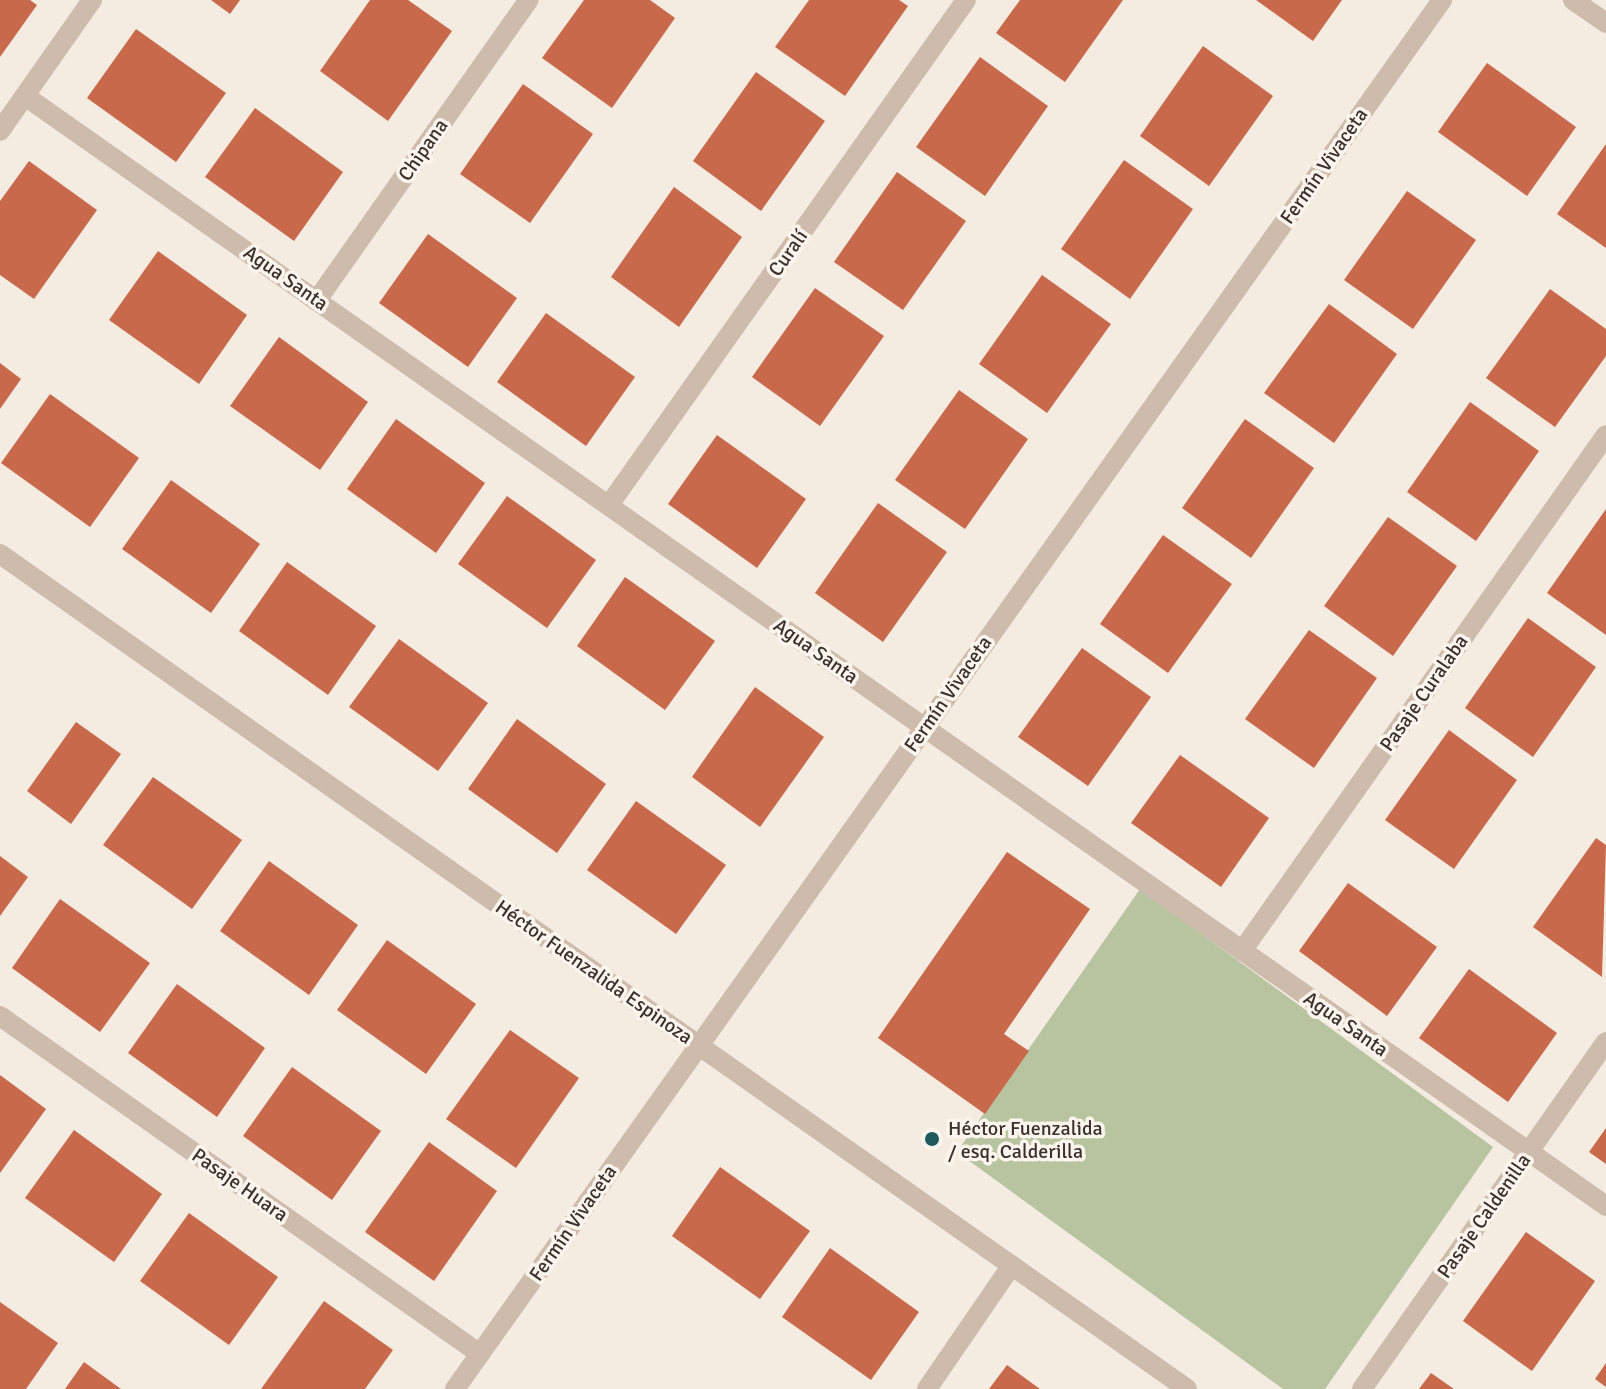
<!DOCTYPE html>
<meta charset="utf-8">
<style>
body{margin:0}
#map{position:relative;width:1606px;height:1389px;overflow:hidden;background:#f4ebe1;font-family:Signika,sans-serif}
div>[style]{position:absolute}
.green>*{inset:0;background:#b8c4a0}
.building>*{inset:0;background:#c8694b}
.minor>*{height:20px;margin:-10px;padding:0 10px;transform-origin:10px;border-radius:10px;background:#cdbbac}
.dots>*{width:22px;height:22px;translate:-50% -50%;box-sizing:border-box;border:4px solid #fbf5ee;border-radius:50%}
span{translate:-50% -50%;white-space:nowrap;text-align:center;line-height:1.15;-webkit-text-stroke:7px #fbf5ee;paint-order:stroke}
.street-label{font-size:20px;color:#3b302b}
.poi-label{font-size:20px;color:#3b302b}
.left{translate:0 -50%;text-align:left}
</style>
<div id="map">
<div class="green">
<div style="clip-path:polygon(1140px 889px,1493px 1147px,1325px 1389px,1283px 1389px,957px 1152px)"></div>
</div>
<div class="building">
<div style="clip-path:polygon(0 0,30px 0,37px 5px,0 57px)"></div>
<div style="clip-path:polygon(211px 0,240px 0,230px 14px)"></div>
<div style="clip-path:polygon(370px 0,408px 0,452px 31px,388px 121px,320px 71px)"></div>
<div style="clip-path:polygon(584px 0,650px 0,675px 18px,612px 108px,542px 58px)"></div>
<div style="clip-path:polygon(809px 0,899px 0,908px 6px,845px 96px,775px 47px)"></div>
<div style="clip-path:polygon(1020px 0,1123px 0,1065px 82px,996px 33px)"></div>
<div style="clip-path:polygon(1256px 0,1342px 0,1313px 41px)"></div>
<div style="clip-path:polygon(136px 29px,226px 93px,176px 162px,87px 98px)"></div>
<div style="clip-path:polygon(1203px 46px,1273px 96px,1209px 186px,1140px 136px)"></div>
<div style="clip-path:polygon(980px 57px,1048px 106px,985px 196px,916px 147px)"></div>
<div style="clip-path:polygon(1487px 63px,1576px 127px,1527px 196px,1438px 132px)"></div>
<div style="clip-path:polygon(756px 72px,825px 121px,761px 211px,693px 161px)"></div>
<div style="clip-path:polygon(523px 84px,593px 134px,530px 223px,460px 174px)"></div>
<div style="clip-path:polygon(255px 108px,343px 172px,294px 241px,205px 177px)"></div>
<div style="clip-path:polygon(1606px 144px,1606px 248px,1557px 214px)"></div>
<div style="clip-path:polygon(1124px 160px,1193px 209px,1130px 299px,1061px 249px)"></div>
<div style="clip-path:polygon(29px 161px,97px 210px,34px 299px,0 275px,0 201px)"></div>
<div style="clip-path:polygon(897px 172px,966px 221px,903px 310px,834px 262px)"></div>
<div style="clip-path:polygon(674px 187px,742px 237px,679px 327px,611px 277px)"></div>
<div style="clip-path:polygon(1407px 191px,1476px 240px,1413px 329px,1344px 280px)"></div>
<div style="clip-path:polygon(428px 234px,517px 298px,468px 367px,379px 303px)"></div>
<div style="clip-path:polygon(158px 251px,247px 315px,199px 384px,109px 320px)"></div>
<div style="clip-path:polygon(1042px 275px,1111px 324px,1047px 413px,979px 364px)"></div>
<div style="clip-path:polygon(815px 288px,884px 336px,820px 426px,752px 377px)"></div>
<div style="clip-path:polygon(1550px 289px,1606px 329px,1606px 356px,1555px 427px,1486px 378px)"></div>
<div style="clip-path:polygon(1329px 304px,1397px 354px,1334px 443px,1264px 393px)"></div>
<div style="clip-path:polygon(546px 313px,635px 377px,586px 446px,497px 382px)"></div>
<div style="clip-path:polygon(279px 337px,368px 402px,320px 470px,230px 406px)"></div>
<div style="clip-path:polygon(0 363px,21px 379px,0 409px)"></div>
<div style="clip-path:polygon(959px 390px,1028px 439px,965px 529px,895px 480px)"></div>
<div style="clip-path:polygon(50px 394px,139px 458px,90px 527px,1px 463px)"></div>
<div style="clip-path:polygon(1470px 402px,1539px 451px,1476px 541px,1407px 492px)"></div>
<div style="clip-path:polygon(396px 419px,485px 483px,436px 553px,347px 489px)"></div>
<div style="clip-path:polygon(1245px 419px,1314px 468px,1251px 558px,1182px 508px)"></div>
<div style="clip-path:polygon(717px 435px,806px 499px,757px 568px,668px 504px)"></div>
<div style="clip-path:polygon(171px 480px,260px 544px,211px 613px,122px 549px)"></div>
<div style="clip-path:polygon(507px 496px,596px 560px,547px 628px,458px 564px)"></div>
<div style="clip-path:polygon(878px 503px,947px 552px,883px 642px,815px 593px)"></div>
<div style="clip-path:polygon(1606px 509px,1606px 635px,1547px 593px)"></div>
<div style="clip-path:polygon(1388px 517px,1457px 566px,1393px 656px,1324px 606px)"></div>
<div style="clip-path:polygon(1163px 535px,1232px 584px,1168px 673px,1100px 624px)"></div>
<div style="clip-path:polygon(287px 562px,376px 626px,328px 695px,239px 631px)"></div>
<div style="clip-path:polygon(625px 577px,715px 641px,665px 710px,577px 646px)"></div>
<div style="clip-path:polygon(1528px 618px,1596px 667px,1533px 757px,1465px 708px)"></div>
<div style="clip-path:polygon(1309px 630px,1377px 678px,1314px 768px,1245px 719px)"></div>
<div style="clip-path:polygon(399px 639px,488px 703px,438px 771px,349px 707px)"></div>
<div style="clip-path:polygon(1082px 648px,1151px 697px,1088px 786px,1018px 737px)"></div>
<div style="clip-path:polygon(755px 687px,824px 737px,760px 827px,692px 777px)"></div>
<div style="clip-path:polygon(517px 719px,606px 784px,557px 853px,468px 789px)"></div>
<div style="clip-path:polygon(76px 722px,121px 754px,71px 824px,27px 791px)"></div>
<div style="clip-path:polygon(1449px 730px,1517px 780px,1454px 869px,1385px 820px)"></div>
<div style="clip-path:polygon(1180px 755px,1269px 818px,1221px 887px,1131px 823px)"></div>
<div style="clip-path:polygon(153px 777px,242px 840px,192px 909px,103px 845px)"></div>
<div style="clip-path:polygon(636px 801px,726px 865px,676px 934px,587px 870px)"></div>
<div style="clip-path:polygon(1596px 838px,1606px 845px,1602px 977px,1533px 927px)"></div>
<div style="clip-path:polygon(1007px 852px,1090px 909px,1004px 1034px,1029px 1051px,985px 1114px,878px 1038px)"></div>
<div style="clip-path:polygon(0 856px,28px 877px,0 916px)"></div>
<div style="clip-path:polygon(269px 861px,358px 925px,309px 995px,220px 931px)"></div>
<div style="clip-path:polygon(1348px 883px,1437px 947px,1387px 1016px,1299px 951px)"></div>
<div style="clip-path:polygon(60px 899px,150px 963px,100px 1032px,12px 968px)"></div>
<div style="clip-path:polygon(387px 940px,476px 1004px,426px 1074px,337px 1010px)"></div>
<div style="clip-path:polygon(1469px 969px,1557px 1033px,1508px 1102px,1419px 1038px)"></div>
<div style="clip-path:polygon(177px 984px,265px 1048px,217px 1117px,128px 1053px)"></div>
<div style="clip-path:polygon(510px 1030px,579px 1078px,516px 1168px,446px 1119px)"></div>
<div style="clip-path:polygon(292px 1067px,381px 1131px,332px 1200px,243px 1136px)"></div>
<div style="clip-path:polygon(0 1075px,46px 1109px,0 1173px)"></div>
<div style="clip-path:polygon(1606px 1128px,1606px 1164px,1589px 1152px)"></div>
<div style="clip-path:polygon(74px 1130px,162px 1194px,114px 1262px,25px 1198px)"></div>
<div style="clip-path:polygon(429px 1142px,497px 1191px,434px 1281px,365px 1232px)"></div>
<div style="clip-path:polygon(720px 1167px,810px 1231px,760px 1299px,672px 1236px)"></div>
<div style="clip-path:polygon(189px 1213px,278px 1277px,229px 1345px,140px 1281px)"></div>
<div style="clip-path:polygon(1526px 1232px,1595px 1281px,1532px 1371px,1463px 1321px)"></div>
<div style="clip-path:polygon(830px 1248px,919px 1312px,871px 1380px,782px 1317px)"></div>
<div style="clip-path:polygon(324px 1301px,393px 1350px,365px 1389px,261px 1389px)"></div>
<div style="clip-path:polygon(0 1302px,58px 1343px,26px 1389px,0 1389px)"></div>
<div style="clip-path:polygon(84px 1362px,121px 1389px,65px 1389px)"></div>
<div style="clip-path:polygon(1606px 1363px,1606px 1387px,1595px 1379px)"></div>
<div style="clip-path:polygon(1007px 1365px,1040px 1389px,989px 1389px)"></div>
<div style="clip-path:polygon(1431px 1373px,1454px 1389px,1419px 1389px)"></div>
</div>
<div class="minor">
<div style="left:1573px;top:0;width:40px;rotate:34.9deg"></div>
<div style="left:25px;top:96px;width:1932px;rotate:35.07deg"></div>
<div style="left:0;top:131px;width:160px;rotate:-54.9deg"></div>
<div style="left:317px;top:300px;width:367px;rotate:-54.8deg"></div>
<div style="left:609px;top:505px;width:618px;rotate:-54.74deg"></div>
<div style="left:0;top:554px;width:1451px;rotate:35.12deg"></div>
<div style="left:1242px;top:951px;width:631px;rotate:-54.8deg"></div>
<div style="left:0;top:1016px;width:587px;rotate:35.15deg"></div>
<div style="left:455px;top:1389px;width:1704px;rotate:-54.6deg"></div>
<div style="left:927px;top:1389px;width:150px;rotate:-55.6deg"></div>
<div style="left:1362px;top:1389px;width:424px;rotate:-54.9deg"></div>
</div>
<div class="dots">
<div style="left:932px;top:1139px;background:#1f5a5e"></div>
</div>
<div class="street-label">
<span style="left:423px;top:150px;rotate:-55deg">Chipana</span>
<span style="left:1324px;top:166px;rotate:-55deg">Fermín Vivaceta</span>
<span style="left:788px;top:253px;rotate:-55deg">Curalí</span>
<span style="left:286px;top:278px;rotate:35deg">Agua Santa</span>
<span style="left:816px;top:651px;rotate:35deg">Agua Santa</span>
<span style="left:1424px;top:693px;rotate:-55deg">Pasaje Curalaba</span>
<span style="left:948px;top:694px;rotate:-55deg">Fermín Vivaceta</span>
<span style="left:594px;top:972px;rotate:35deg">Héctor Fuenzalida Espinoza</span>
<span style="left:1346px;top:1024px;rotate:35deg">Agua Santa</span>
<span style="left:240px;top:1185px;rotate:35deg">Pasaje Huara</span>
<span style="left:1484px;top:1216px;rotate:-55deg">Pasaje Caldenilla</span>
<span style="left:573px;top:1223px;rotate:-55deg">Fermín Vivaceta</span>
</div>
<div class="poi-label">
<span class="left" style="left:948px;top:1140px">Héctor Fuenzalida<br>/ esq. Calderilla</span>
</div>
</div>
